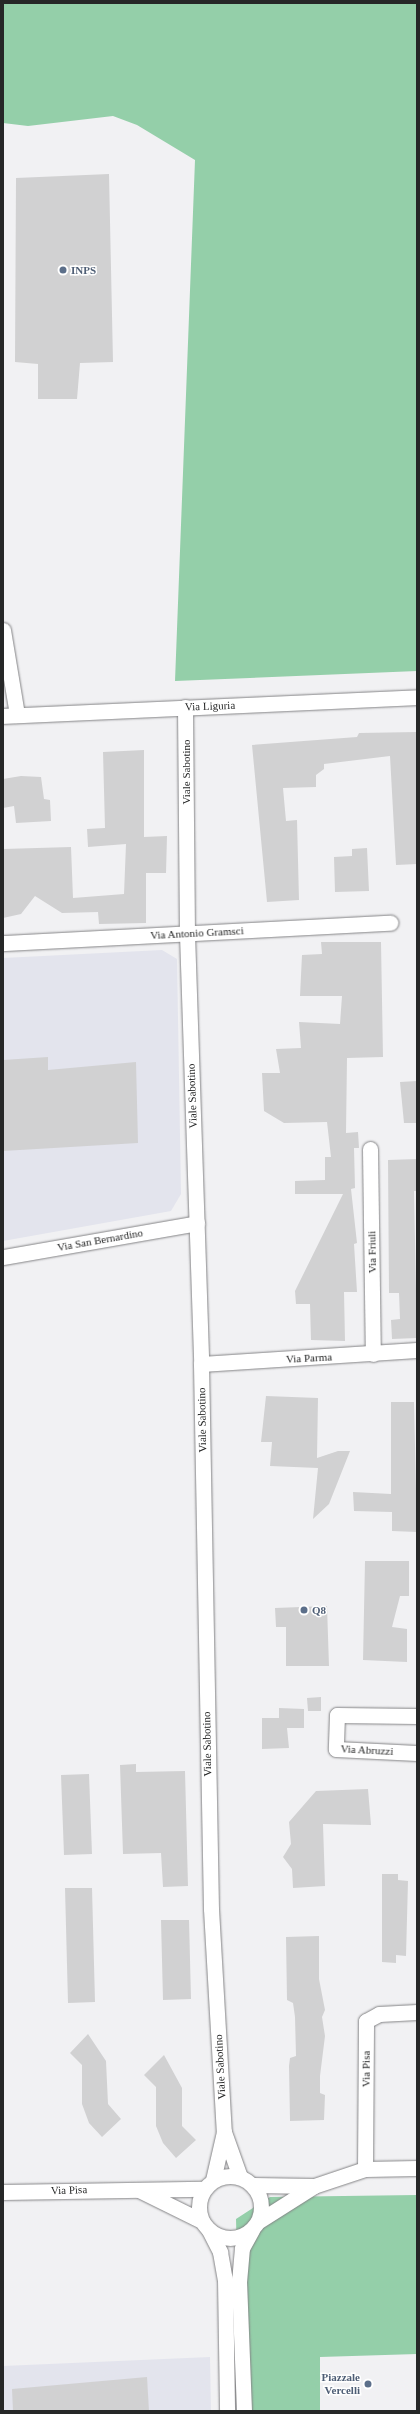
<!DOCTYPE html>
<style>
body{margin:0}
#map{position:relative;width:420px;height:2414px;overflow:hidden;background:#f1f1f3;font-family:Georgia,serif}
div>[style]{position:absolute}
.built>*{inset:0;background:#e3e4ed}
.green>*{inset:0;background:#94cfa9}
.building>*{inset:0;background:#d1d1d2}
.roads{filter:drop-shadow(0 0 1px #848486) drop-shadow(0 0 1px #848486)}
.minor>*{height:15px;margin:-7.5px;padding:0 7.5px;transform-origin:7.5px;border-radius:7.5px;background:#fff}
.minor>.ring{margin:-7.5px;padding:0;box-sizing:content-box;background:none;border:15px solid #fff;border-radius:50%}
.dots>*{width:11px;height:11px;translate:-50% -50%;box-sizing:border-box;border:2px solid #fff;border-radius:50%}
span{translate:-50% -50%;white-space:nowrap;text-align:center;line-height:1.15;-webkit-text-stroke:3px #fff;paint-order:stroke}
.service-label{font-size:11px;color:#4e5e75;font-weight:700}
.left{translate:0 -50%;text-align:left}
.right{translate:-100% -50%;text-align:right}
.street-label{font-size:11px;color:#262727}
.frame{position:absolute;inset:0;border:4px solid #262727;pointer-events:none}
</style>
<div id="map">
<div class="built">
<div style="clip-path:polygon(162px 950px,177px 959px,181px 1194px,171px 1211px,3px 1241px,3px 958px)"></div>
<div style="clip-path:polygon(210px 2357px,211px 2411px,3px 2411px,3px 2366px)"></div>
</div>
<div class="green">
<div style="clip-path:polygon(3px 3px,417px 3px,417px 671px,175px 681px,195px 160px,137px 125px,113px 116px,28px 126px,3px 123px)"></div>
<div style="clip-path:polygon(417px 2195px,417px 2354px,320px 2357px,320px 2411px,241px 2411px,236px 2219px,270px 2197px)"></div>
</div>
<div class="building">
<div style="clip-path:polygon(109px 174px,113px 362px,80px 363px,77px 399px,38px 399px,38px 364px,15px 362px,16px 178px)"></div>
<div style="clip-path:polygon(417px 732px,417px 864px,396px 865px,390px 756px,324px 764px,324px 769px,316px 775px,316px 787px,283px 788px,286px 821px,297px 820px,299px 900px,267px 902px,252px 745px,357px 737px,359px 733px)"></div>
<div style="clip-path:polygon(144px 750px,144px 837px,167px 836px,166px 873px,146px 873px,146px 923px,99px 924px,98px 912px,62px 913px,35px 896px,21px 914px,3px 918px,3px 849px,71px 847px,73px 898px,124px 894px,126px 844px,88px 847px,87px 829px,105px 828px,103px 752px)"></div>
<div style="clip-path:polygon(21px 776px,41px 777px,44px 799px,50px 800px,51px 821px,16px 823px,14px 806px,3px 808px,3px 779px)"></div>
<div style="clip-path:polygon(367px 848px,369px 891px,335px 892px,334px 857px,352px 856px,352px 849px)"></div>
<div style="clip-path:polygon(321px 942px,381px 942px,383px 1057px,347px 1058px,346px 1133px,358px 1132px,359px 1148px,354px 1148px,355px 1188px,351px 1189px,357px 1243px,354px 1244px,357px 1292px,344px 1292px,345px 1341px,311px 1340px,310px 1304px,296px 1304px,295px 1291px,343px 1194px,295px 1194px,295px 1181px,325px 1180px,325px 1157px,331px 1157px,327px 1122px,284px 1123px,264px 1111px,262px 1073px,280px 1073px,276px 1049px,301px 1048px,299px 1022px,340px 1024px,342px 996px,300px 996px,302px 955px,322px 954px)"></div>
<div style="clip-path:polygon(48px 1057px,48px 1070px,136px 1062px,138px 1143px,3px 1151px,3px 1060px)"></div>
<div style="clip-path:polygon(417px 1081px,417px 1123px,404px 1123px,400px 1082px)"></div>
<div style="clip-path:polygon(417px 1159px,417px 1191px,414px 1191px,417px 1338px,392px 1339px,391px 1320px,400px 1319px,399px 1293px,389px 1293px,388px 1160px)"></div>
<div style="clip-path:polygon(266px 1396px,318px 1398px,317px 1458px,338px 1451px,350px 1451px,329px 1504px,313px 1519px,318px 1468px,270px 1466px,272px 1442px,261px 1442px)"></div>
<div style="clip-path:polygon(391px 1402px,414px 1402px,417px 1532px,392px 1531px,392px 1512px,354px 1511px,353px 1492px,391px 1494px)"></div>
<div style="clip-path:polygon(365px 1561px,409px 1561px,409px 1596px,400px 1596px,392px 1627px,407px 1629px,407px 1662px,363px 1660px)"></div>
<div style="clip-path:polygon(327px 1606px,329px 1666px,286px 1666px,286px 1627px,276px 1627px,275px 1608px)"></div>
<div style="clip-path:polygon(321px 1697px,321px 1711px,308px 1711px,307px 1698px)"></div>
<div style="clip-path:polygon(279px 1708px,304px 1709px,304px 1728px,287px 1728px,289px 1748px,262px 1749px,262px 1718px,279px 1718px)"></div>
<div style="clip-path:polygon(136px 1764px,136px 1772px,185px 1771px,188px 1886px,163px 1887px,161px 1853px,123px 1854px,120px 1765px)"></div>
<div style="clip-path:polygon(89px 1774px,92px 1854px,64px 1855px,61px 1775px)"></div>
<div style="clip-path:polygon(368px 1789px,371px 1825px,323px 1824px,325px 1886px,293px 1888px,292px 1869px,283px 1857px,291px 1844px,289px 1822px,316px 1791px)"></div>
<div style="clip-path:polygon(382px 1874px,398px 1874px,398px 1880px,408px 1881px,406px 1956px,396px 1955px,396px 1963px,382px 1962px)"></div>
<div style="clip-path:polygon(65px 1888px,92px 1888px,95px 2002px,68px 2003px)"></div>
<div style="clip-path:polygon(161px 1920px,189px 1920px,191px 1999px,163px 2000px)"></div>
<div style="clip-path:polygon(319px 1936px,319px 1979px,325px 2010px,322px 2017px,325px 2036px,320px 2076px,320px 2093px,325px 2095px,324px 2120px,290px 2121px,289px 2066px,290px 2058px,296px 2056px,295px 2017px,293px 2003px,287px 2000px,286px 1937px)"></div>
<div style="clip-path:polygon(88px 2034px,106px 2061px,108px 2104px,121px 2119px,102px 2137px,89px 2123px,82px 2104px,82px 2065px,70px 2053px)"></div>
<div style="clip-path:polygon(164px 2055px,182px 2088px,182px 2126px,196px 2140px,176px 2158px,163px 2143px,156px 2126px,156px 2087px,144px 2075px)"></div>
<div style="clip-path:polygon(147px 2377px,149px 2411px,13px 2411px,12px 2389px)"></div>
</div>
<div class="roads">
<div class="minor">
<div style="left:3px;top:630px;width:86px;rotate:80.6deg"></div>
<div style="left:185px;top:707px;width:227px;rotate:89.5deg"></div>
<div style="left:187px;top:934px;width:430px;rotate:88.1deg"></div>
<div style="left:201px;top:1364px;width:545px;rotate:88.95deg"></div>
<div style="left:211px;top:1909px;width:223px;rotate:86.7deg"></div>
<div style="left:224px;top:2132px;width:49px;rotate:102.9deg"></div>
<div style="left:3px;top:716px;width:414px;rotate:-2.6deg"></div>
<div style="left:3px;top:943px;width:388px;rotate:-3deg"></div>
<div style="left:370px;top:1149px;width:205px;rotate:89.2deg"></div>
<div style="left:3px;top:1257px;width:197px;rotate:-9.9deg"></div>
<div style="left:201px;top:1364px;width:216px;rotate:-3.7deg"></div>
<div style="left:417px;top:1716px;width:80px;rotate:-179.3deg"></div>
<div style="left:337px;top:1715px;width:34px;rotate:92deg"></div>
<div style="left:336px;top:1749px;width:81px;rotate:2.8deg"></div>
<div style="left:224px;top:2132px;width:48px;rotate:70.4deg"></div>
<div style="left:365px;top:2169px;width:148px;rotate:-89.6deg"></div>
<div style="left:366px;top:2021px;width:15px;rotate:-28deg"></div>
<div style="left:379px;top:2014px;width:38px;rotate:-3deg"></div>
<div class="ring" style="left:199px;top:2176px;width:47px;height:47px"></div>
<div style="left:253px;top:2185px;width:61px;rotate:0.9deg"></div>
<div style="left:139px;top:2190px;width:70px;rotate:26.2deg"></div>
<div style="left:3px;top:2192px;width:201px;rotate:-0.9deg"></div>
<div style="left:259px;top:2221px;width:65px;rotate:-32.5deg"></div>
<div style="left:314px;top:2186px;width:54px;rotate:-18.4deg"></div>
<div style="left:365px;top:2169px;width:52px;rotate:-1.1deg"></div>
<div style="left:209px;top:2230px;width:25px;rotate:63deg"></div>
<div style="left:220px;top:2252px;width:27px;rotate:80deg"></div>
<div style="left:225px;top:2279px;width:132px;rotate:89.1deg"></div>
<div style="left:244px;top:2411px;width:129px;rotate:-92.2deg"></div>
<div style="left:239px;top:2282px;width:34px;rotate:-85deg"></div>
<div style="left:242px;top:2248px;width:21px;rotate:-61deg"></div>
</div>
</div>
<div class="dots">
<div style="left:63px;top:270px;background:#5c6f8a"></div>
<div style="left:304px;top:1610px;background:#5c6f8a"></div>
<div style="left:368px;top:2384px;background:#5c6f8a"></div>
</div>
<div class="service-label">
<span class="left" style="left:71px;top:270px">INPS</span>
<span class="left" style="left:312px;top:1610px">Q8</span>
<span class="right" style="left:360px;top:2384px">Piazzale<br>Vercelli</span>
</div>
<div class="street-label">
<span style="left:210px;top:706px;rotate:-2deg">Via Liguria</span>
<span style="left:186px;top:772px;rotate:-90deg">Viale Sabotino</span>
<span style="left:197px;top:933px;rotate:-3deg">Via Antonio Gramsci</span>
<span style="left:192px;top:1096px;rotate:-92deg">Viale Sabotino</span>
<span style="left:100px;top:1240px;rotate:-10deg">Via San Bernardino</span>
<span style="left:372px;top:1252px;rotate:-91deg">Via Friuli</span>
<span style="left:309px;top:1358px;rotate:-3deg">Via Parma</span>
<span style="left:202px;top:1420px;rotate:-91deg">Viale Sabotino</span>
<span style="left:207px;top:1744px;rotate:-91deg">Viale Sabotino</span>
<span style="left:367px;top:1750px;rotate:3deg">Via Abruzzi</span>
<span style="left:220px;top:2067px;rotate:-93deg">Viale Sabotino</span>
<span style="left:366px;top:2069px;rotate:-90deg">Via Pisa</span>
<span style="left:69px;top:2190px;rotate:-2deg">Via Pisa</span>
</div>
<div class="frame"></div>
</div>
